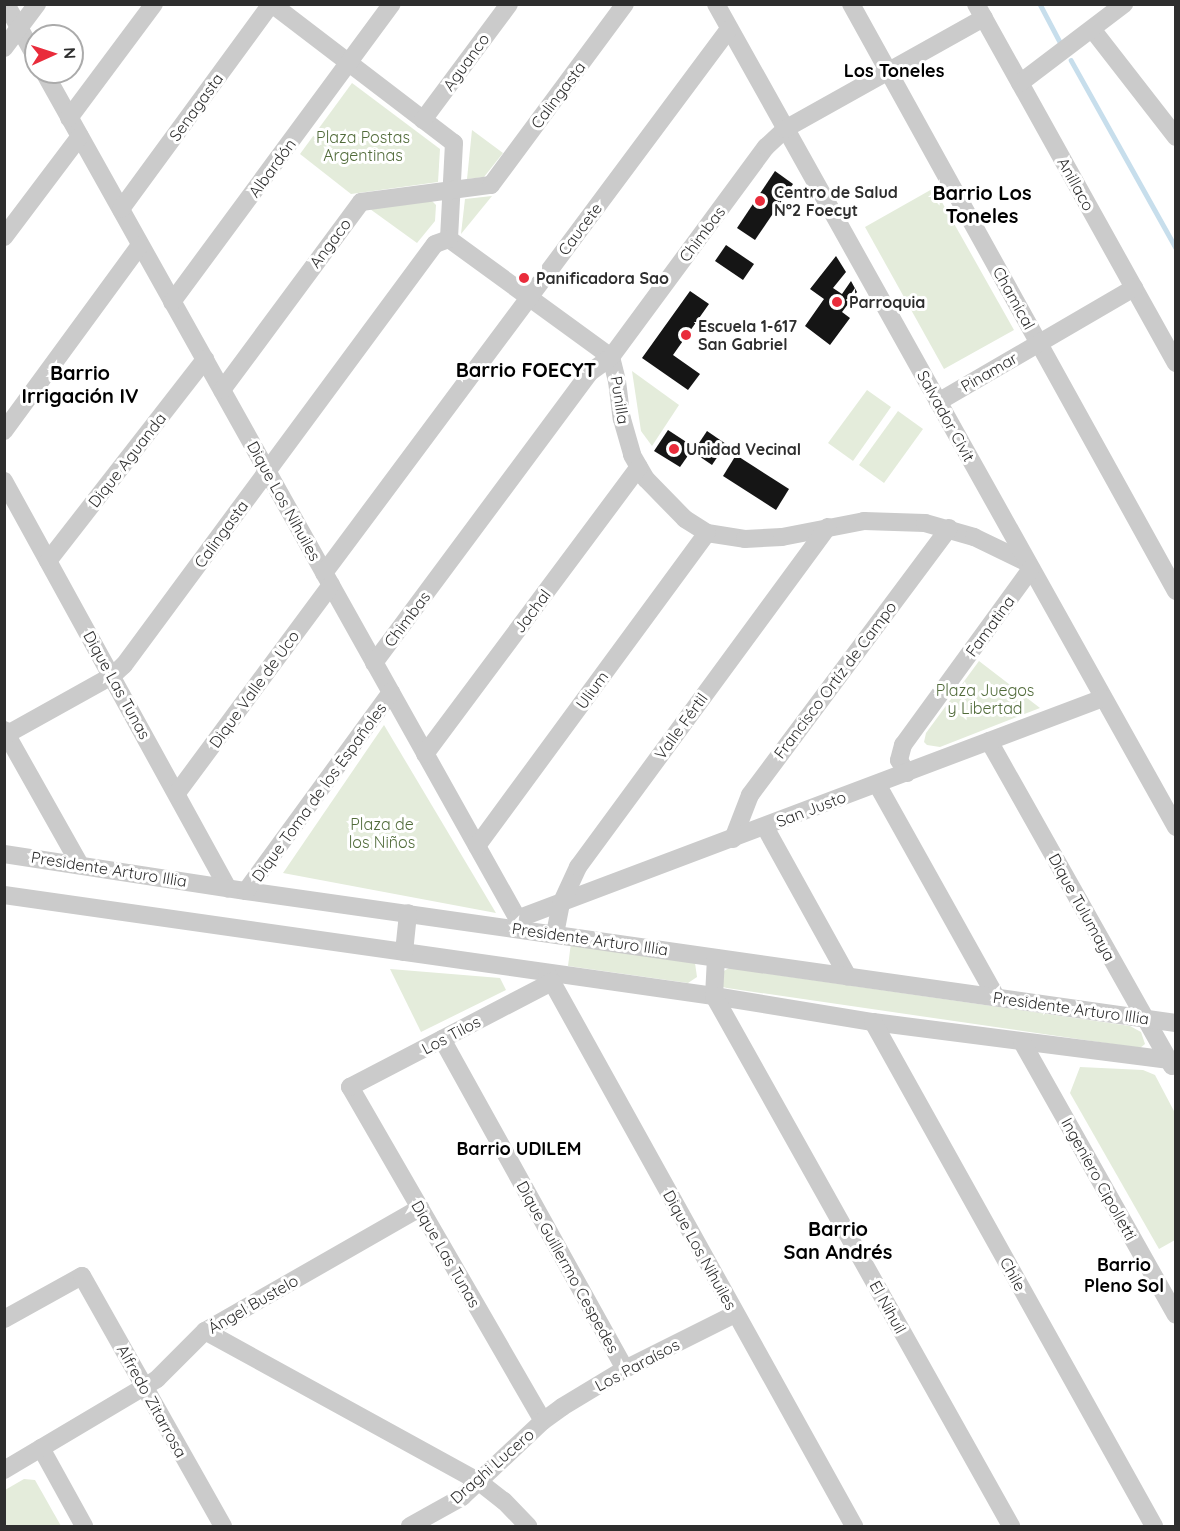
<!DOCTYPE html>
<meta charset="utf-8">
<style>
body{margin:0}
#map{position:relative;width:1180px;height:1531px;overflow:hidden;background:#fff;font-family:Quicksand,sans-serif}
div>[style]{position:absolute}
.green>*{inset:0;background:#e4ecdb}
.stream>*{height:4.5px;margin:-2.25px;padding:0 2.25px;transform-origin:2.25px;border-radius:2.25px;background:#c7deec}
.building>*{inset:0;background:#151515}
.minor>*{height:18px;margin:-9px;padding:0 9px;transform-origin:9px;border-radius:9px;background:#cbcbcb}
.dots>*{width:16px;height:16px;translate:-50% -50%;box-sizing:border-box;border:3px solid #fff;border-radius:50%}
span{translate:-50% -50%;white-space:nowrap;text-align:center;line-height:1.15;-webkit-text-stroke:6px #fff;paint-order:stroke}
.street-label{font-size:16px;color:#2e2e2e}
.park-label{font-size:16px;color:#516b3a}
.poi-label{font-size:16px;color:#2e2e2e;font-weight:700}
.left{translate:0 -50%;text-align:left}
.neighbourhood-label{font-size:18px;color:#000;font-weight:700}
.quarter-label{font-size:20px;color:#000;font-weight:700}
.frame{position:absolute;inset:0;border:6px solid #2e2e2e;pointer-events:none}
.north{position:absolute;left:24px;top:24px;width:60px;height:60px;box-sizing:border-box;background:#fff;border:2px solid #ababab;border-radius:50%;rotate:87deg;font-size:16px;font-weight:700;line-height:24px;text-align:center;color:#2e2e2e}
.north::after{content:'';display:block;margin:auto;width:21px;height:27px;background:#e92c3b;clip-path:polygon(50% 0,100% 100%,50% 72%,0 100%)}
</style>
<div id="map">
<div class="green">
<div style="clip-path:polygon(352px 83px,440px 149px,438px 182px,351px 194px,300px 154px)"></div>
<div style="clip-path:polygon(472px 130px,503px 153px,484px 177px,467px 179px)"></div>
<div style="clip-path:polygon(934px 188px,1014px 330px,944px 369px,865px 227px)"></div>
<div style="clip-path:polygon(492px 196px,461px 234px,465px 199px)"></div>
<div style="clip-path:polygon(432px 201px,436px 205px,435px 221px,417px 243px,370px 209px)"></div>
<div style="clip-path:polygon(632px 371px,679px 405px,652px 446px,641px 431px)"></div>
<div style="clip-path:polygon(867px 390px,891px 407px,853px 461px,828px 443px)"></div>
<div style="clip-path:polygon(898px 411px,923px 429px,884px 483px,859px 465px)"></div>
<div style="clip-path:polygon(979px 661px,1040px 708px,940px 747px,927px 745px,924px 742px,926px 733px)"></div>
<div style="clip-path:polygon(384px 725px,496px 913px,283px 873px)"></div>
<div style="clip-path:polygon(571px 943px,695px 963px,697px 977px,688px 983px,568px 966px)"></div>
<div style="clip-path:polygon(729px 968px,1130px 1026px,1141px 1032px,1145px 1044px,1140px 1048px,727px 988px,723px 987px,722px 972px)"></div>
<div style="clip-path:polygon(390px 969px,500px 978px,506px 990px,421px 1032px)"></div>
<div style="clip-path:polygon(1080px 1067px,1143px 1070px,1155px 1075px,1175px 1113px,1175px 1240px,1159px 1249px,1070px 1093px)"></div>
<div style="clip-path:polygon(24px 1479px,35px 1480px,61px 1526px,5px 1526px,5px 1490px)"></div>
</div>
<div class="stream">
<div style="left:1040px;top:4px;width:43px;rotate:62.2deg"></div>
<div style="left:1071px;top:60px;width:215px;rotate:60.8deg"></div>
</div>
<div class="building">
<div style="clip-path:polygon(775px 171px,793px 184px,755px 240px,737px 228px)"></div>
<div style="clip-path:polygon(726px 245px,754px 264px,743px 280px,715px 261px)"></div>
<div style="clip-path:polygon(836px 256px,846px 272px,833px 288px,842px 294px,851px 281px,857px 292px,842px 312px,850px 318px,830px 345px,805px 326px,824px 299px,810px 289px)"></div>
<div style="clip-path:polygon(690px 291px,709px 304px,673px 355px,700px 374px,688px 390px,642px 358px)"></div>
<div style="clip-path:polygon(668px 430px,694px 447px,680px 467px,654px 451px)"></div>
<div style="clip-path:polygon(707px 431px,726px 444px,712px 465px,693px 452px)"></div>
<div style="clip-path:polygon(736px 455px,789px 489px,776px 510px,723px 476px)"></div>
</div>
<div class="minor">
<div style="left:6px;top:4px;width:62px;rotate:60.9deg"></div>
<div style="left:272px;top:4px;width:229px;rotate:37.4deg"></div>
<div style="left:454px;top:143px;width:96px;rotate:93deg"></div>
<div style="left:449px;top:239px;width:200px;rotate:36.1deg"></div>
<div style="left:611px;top:357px;width:25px;rotate:76deg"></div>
<div style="left:617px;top:381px;width:38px;rotate:83deg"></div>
<div style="left:622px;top:419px;width:37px;rotate:74deg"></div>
<div style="left:632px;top:455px;width:28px;rotate:60deg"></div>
<div style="left:646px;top:479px;width:56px;rotate:45.7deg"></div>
<div style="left:685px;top:519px;width:26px;rotate:32deg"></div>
<div style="left:707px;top:533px;width:38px;rotate:9deg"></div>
<div style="left:745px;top:539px;width:37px;rotate:-3deg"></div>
<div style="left:782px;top:537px;width:84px;rotate:-11deg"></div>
<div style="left:864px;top:521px;width:61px;rotate:1.9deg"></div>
<div style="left:925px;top:523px;width:51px;rotate:15.9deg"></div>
<div style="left:974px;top:537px;width:60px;rotate:25.7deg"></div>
<div style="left:716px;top:4px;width:943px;rotate:60.8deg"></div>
<div style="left:851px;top:4px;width:671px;rotate:61.03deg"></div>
<div style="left:976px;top:4px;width:411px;rotate:60.9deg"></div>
<div style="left:1092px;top:29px;width:137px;rotate:52.1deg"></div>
<div style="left:4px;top:48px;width:55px;rotate:-53.1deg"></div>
<div style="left:44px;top:72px;width:983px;rotate:60.78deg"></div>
<div style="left:1020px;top:83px;width:131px;rotate:-37.2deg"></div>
<div style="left:69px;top:118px;width:142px;rotate:-53.3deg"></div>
<div style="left:423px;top:120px;width:144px;rotate:-53.4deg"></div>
<div style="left:121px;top:209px;width:254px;rotate:-53.8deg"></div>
<div style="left:4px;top:237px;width:126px;rotate:-53deg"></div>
<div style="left:172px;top:302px;width:370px;rotate:-53.6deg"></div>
<div style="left:222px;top:390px;width:234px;rotate:-53.5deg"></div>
<div style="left:361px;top:202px;width:131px;rotate:-7.5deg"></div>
<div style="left:491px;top:185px;width:225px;rotate:-53.5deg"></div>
<div style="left:938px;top:402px;width:227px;rotate:-30.2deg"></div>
<div style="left:4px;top:431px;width:230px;rotate:-53.8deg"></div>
<div style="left:4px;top:481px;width:465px;rotate:61.2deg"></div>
<div style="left:48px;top:561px;width:256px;rotate:-52.1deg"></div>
<div style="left:324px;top:573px;width:678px;rotate:-53.33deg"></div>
<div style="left:374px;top:663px;width:361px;rotate:-53.4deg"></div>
<div style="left:589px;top:373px;width:27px;rotate:-36deg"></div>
<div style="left:611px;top:357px;width:261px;rotate:-53.6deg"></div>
<div style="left:766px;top:147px;width:26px;rotate:-43deg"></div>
<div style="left:785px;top:129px;width:228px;rotate:-29.2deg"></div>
<div style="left:4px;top:730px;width:155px;rotate:60.6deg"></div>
<div style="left:4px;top:736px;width:124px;rotate:-29.1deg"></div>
<div style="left:112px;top:676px;width:16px;rotate:-43deg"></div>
<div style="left:124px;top:665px;width:523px;rotate:-53.55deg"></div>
<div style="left:435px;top:244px;width:15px;rotate:-20deg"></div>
<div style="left:989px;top:741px;width:373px;rotate:60.6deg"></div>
<div style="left:425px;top:754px;width:358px;rotate:-53.3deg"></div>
<div style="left:907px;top:773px;width:15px;rotate:-122deg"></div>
<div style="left:899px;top:760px;width:16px;rotate:-75deg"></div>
<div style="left:903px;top:745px;width:218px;rotate:-54deg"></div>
<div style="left:877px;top:784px;width:244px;rotate:60.8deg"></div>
<div style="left:177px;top:793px;width:259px;rotate:-53.5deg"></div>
<div style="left:765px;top:827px;width:171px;rotate:61deg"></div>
<div style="left:733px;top:839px;width:47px;rotate:-68.9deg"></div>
<div style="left:750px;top:795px;width:333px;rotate:-53.3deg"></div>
<div style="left:477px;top:846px;width:388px;rotate:-53.7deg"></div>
<div style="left:4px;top:854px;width:245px;rotate:8.7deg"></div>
<div style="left:246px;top:891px;width:939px;rotate:8.08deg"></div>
<div style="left:246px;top:891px;width:246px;rotate:-53.9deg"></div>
<div style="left:4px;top:895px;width:717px;rotate:8.1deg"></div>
<div style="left:714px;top:996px;width:161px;rotate:9.3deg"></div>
<div style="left:873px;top:1022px;width:305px;rotate:7.3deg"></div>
<div style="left:517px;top:919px;width:626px;rotate:-20.66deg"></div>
<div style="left:555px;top:934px;width:31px;rotate:-79deg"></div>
<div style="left:561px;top:904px;width:41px;rotate:-65.3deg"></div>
<div style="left:578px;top:867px;width:422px;rotate:-53.7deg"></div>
<div style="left:404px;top:952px;width:39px;rotate:-84deg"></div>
<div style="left:716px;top:958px;width:38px;rotate:93deg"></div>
<div style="left:714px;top:996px;width:608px;rotate:60.73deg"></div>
<div style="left:547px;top:973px;width:633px;rotate:60.96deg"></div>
<div style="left:873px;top:1022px;width:577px;rotate:60.86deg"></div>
<div style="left:442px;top:1039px;width:377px;rotate:61deg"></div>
<div style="left:1022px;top:1042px;width:313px;rotate:60.6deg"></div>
<div style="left:4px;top:1319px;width:89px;rotate:-28.9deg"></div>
<div style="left:82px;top:1276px;width:287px;rotate:60.6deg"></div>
<div style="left:205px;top:1331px;width:311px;rotate:28.8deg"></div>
<div style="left:478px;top:1481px;width:33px;rotate:38deg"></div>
<div style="left:504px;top:1501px;width:35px;rotate:46deg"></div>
<div style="left:543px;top:1421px;width:386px;rotate:-120deg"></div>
<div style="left:350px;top:1087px;width:228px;rotate:-27.5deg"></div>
<div style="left:41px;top:1448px;width:89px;rotate:61.1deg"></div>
<div style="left:4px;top:1470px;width:178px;rotate:-30.7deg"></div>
<div style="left:157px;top:1379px;width:68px;rotate:-45deg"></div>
<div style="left:205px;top:1331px;width:248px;rotate:-29.8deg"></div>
<div style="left:410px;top:1526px;width:60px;rotate:-29.1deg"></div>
<div style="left:462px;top:1497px;width:111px;rotate:-43.2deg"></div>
<div style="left:543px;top:1421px;width:24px;rotate:-36deg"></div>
<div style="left:562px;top:1407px;width:74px;rotate:-31.1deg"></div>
<div style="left:625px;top:1369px;width:123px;rotate:-26.6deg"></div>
</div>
<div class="dots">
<div style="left:760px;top:201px;background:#e92c3b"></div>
<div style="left:524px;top:278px;background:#e92c3b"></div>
<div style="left:837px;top:302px;background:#e92c3b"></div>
<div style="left:686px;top:335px;background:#e92c3b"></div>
<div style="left:674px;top:449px;background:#e92c3b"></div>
</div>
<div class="street-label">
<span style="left:466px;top:62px;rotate:-54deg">Aguanco</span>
<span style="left:558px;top:95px;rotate:-53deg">Calingasta</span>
<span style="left:196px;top:107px;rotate:-54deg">Senagasta</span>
<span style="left:272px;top:168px;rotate:-54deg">Albardón</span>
<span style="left:1076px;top:184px;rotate:61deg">Anillaco</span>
<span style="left:580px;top:229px;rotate:-53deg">Caucete</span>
<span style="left:702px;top:234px;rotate:-53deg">Chimbas</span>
<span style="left:330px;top:243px;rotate:-53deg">Angaco</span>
<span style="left:1014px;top:298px;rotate:61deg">Chamical</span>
<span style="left:989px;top:372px;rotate:-30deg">Pinamar</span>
<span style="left:620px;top:400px;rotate:81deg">Punilla</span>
<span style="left:946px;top:416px;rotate:61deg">Salvador Civit</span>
<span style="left:127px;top:460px;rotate:-52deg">Dique Aguanda</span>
<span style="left:284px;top:501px;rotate:61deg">Dique Los Nihuiles</span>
<span style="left:221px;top:534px;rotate:-54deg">Calingasta</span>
<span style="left:532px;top:611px;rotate:-53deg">Jachal</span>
<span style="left:407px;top:619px;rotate:-53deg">Chimbas</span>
<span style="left:990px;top:626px;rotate:-54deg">Famatina</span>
<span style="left:835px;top:680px;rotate:-53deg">Francisco Ortíz de Campo</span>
<span style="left:117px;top:685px;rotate:61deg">Dique Las Tunas</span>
<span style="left:254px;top:689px;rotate:-54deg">Dique Valle de Uco</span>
<span style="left:592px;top:690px;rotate:-54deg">Ulium</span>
<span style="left:681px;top:726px;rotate:-54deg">Valle Fértil</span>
<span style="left:319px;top:792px;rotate:-54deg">Dique Toma de los Españoles</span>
<span style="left:811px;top:809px;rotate:-21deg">San Justo</span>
<span style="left:109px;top:869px;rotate:9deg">Presidente Arturo Illia</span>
<span style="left:1082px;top:907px;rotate:61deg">Dique Tulumaya</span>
<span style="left:590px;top:939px;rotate:8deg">Presidente Arturo Illia</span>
<span style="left:1071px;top:1008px;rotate:8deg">Presidente Arturo Illia</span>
<span style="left:451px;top:1035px;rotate:-28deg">Los Tilos</span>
<span style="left:1099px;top:1179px;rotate:61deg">Ingeniero Cipolletti</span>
<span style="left:700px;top:1250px;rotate:61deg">Dique Los Nihuiles</span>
<span style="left:446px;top:1254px;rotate:60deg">Dique Las Tunas</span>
<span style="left:568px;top:1267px;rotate:61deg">Dique Guillermo Cespedes</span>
<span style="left:1013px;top:1274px;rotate:61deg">Chile</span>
<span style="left:253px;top:1304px;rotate:-30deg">Ángel Bustelo</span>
<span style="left:888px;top:1307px;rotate:61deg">El Nihuil</span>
<span style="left:637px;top:1365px;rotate:-28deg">Los Paraísos</span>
<span style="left:152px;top:1401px;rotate:61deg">Alfredo Zitarrosa</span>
<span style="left:492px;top:1466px;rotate:-41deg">Draghi Lucero</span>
</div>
<div class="park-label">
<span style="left:363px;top:146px">Plaza Postas<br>Argentinas</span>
<span style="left:985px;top:699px">Plaza Juegos<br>y Libertad</span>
<span style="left:382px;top:833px">Plaza de<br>los Niños</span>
</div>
<div class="poi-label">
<span class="left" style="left:774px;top:201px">Centro de Salud<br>N°2 Foecyt</span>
<span class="left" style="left:536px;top:278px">Panificadora Sao</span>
<span class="left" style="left:849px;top:302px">Parroquia</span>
<span class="left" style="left:698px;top:335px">Escuela 1-617<br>San Gabriel</span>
<span class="left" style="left:686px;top:449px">Unidad Vecinal</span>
</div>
<div class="neighbourhood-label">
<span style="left:894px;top:71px">Los Toneles</span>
<span style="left:519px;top:1149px">Barrio UDILEM</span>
<span style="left:1124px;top:1276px">Barrio<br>Pleno Sol</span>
</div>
<div class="quarter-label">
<span style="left:982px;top:204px">Barrio Los<br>Toneles</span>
<span style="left:526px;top:369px">Barrio FOECYT</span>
<span style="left:80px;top:384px">Barrio<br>Irrigación IV</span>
<span style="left:838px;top:1240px">Barrio<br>San Andrés</span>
</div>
<div class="frame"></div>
<div class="north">N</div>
</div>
